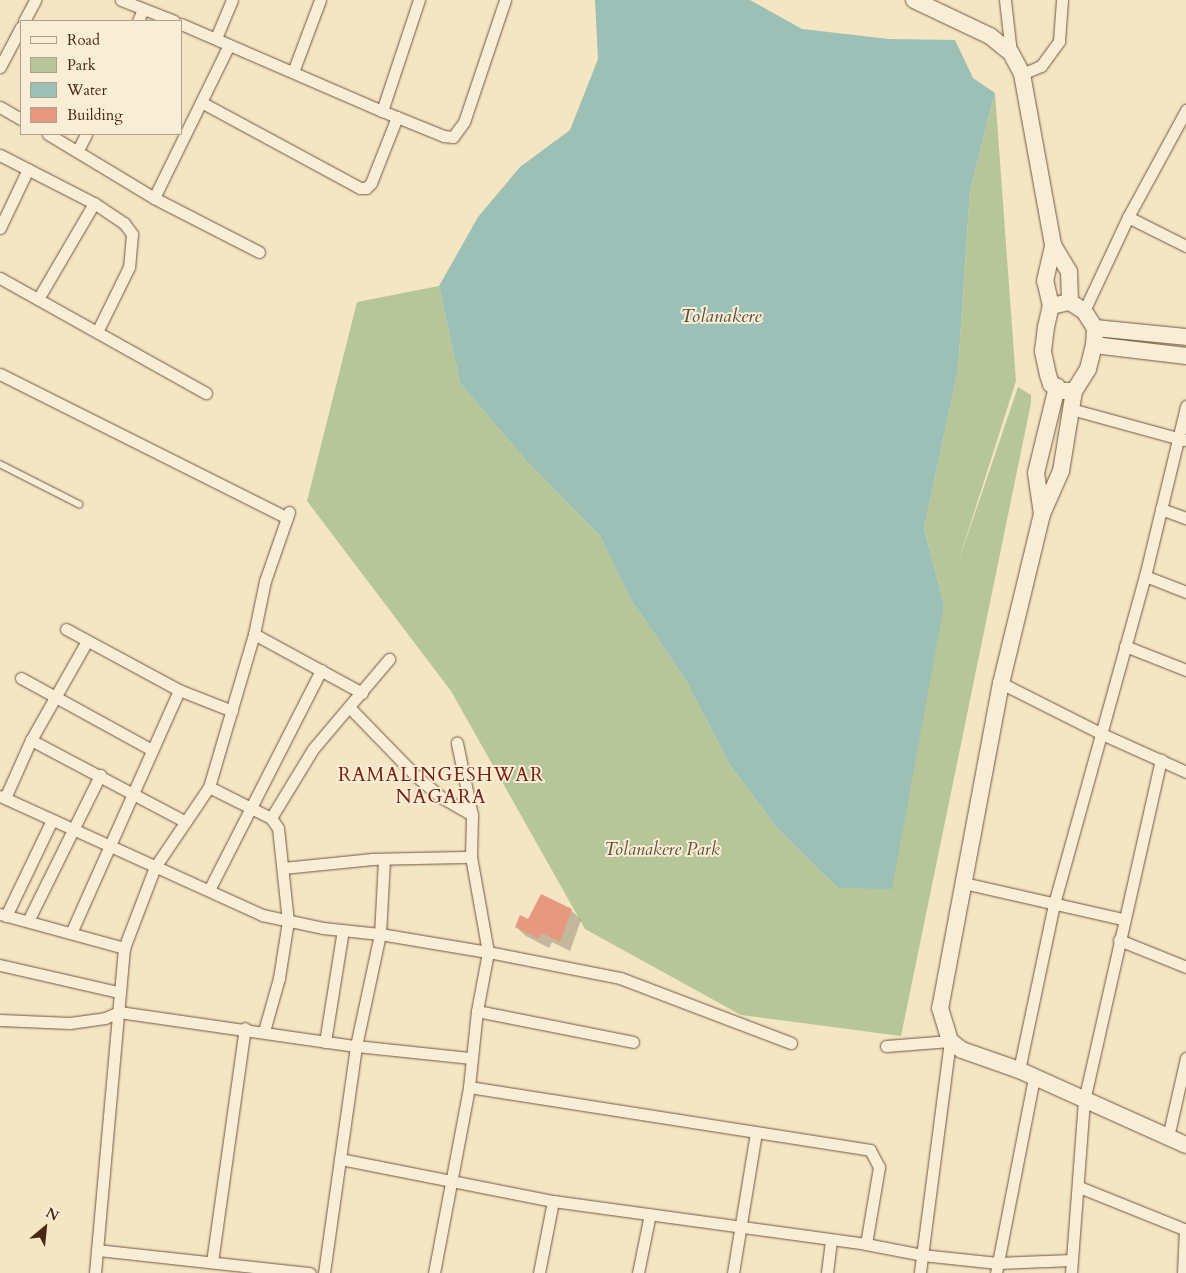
<!DOCTYPE html>
<style>
body{margin:0}
#map{position:relative;width:1186px;height:1273px;overflow:hidden;background:#f4e5c3;font-family:Cardo,serif}
div>[style]{position:absolute}
.green>*{inset:0;background:#b6c698}
.water>*{inset:0;background:#9cbfb6}
.shadow>*{inset:0;background:#0003}
.building>*{inset:0;background:#e6997f}
.roads{filter:drop-shadow(0 0 1px #745640) drop-shadow(0 0 1px #745640)}
.lane>*{height:5.5px;margin:-2.75px;padding:0 2.75px;transform-origin:2.75px;border-radius:2.75px;background:#f8eed8}
.street>*{height:11px;margin:-5.5px;padding:0 5.5px;transform-origin:5.5px;border-radius:5.5px;background:#f8eed8}
.secondary>*{height:16px;margin:-8px;padding:0 8px;transform-origin:8px;border-radius:8px;background:#f8eed8}
span{translate:-50% -50%;white-space:nowrap;text-align:center;line-height:1.15;-webkit-text-stroke:4px #f8eed8;paint-order:stroke}
.park-label{font-size:18px;color:#654f36;font-style:italic}
.water-label{font-size:19px;color:#5e4d3d;font-style:italic}
.neighbourhood-label{font-size:19px;color:#7a1f14;letter-spacing:1px}
.legend{position:absolute;left:20px;top:20px;width:162px;height:115px;box-sizing:border-box;background:#f8eed8;border:1px solid #b29e8a;margin:0;padding:6px 9px;list-style:none;font-size:15px;color:#4a2715}
.legend li{display:flex;align-items:center;gap:10px;height:25px}
.legend b{width:25px;border:1px solid #b29e8a}
.north{position:absolute;left:20px;top:1203px;width:50px;height:50px;-webkit-text-stroke:4px #f8eed8;paint-order:stroke;rotate:28deg;font-size:14px;font-weight:700;line-height:20px;text-align:center;color:#4a2715}
.north::after{content:'';display:block;margin:auto;width:18px;height:22px;background:#4a2715;clip-path:polygon(50% 0,100% 100%,50% 72%,0 100%)}
</style>
<div id="map">
<div class="green">
<div style="clip-path:polygon(995px 93px,1016px 381px,958px 563px,1018px 387px,1031px 395px,1031px 403px,901px 1036px,741px 1015px,585px 929px,451px 691px,307px 501px,357px 302px,439px 286px,460px 383px,528px 463px,600px 536px,630px 598px,685px 679px,730px 765px,777px 828px,838px 888px,944px 605px,924px 528px,958px 370px,970px 190px)"></div>
</div>
<div class="water">
<div style="clip-path:polygon(595px 0,750px 0,802px 29px,889px 39px,955px 40px,973px 78px,995px 93px,970px 190px,958px 370px,924px 528px,944px 605px,892px 889px,838px 888px,777px 828px,730px 765px,685px 679px,630px 598px,600px 536px,528px 463px,460px 383px,439px 286px,478px 217px,520px 167px,570px 130px,598px 59px)"></div>
</div>
<div class="shadow">
<div style="clip-path:polygon(571px 910px,581px 920px,570px 951px,552px 942px,549px 948px,526px 936px,516px 927px)"></div>
</div>
<div class="building">
<div style="clip-path:polygon(541px 894px,572px 909px,560px 942px,542px 933px,539px 939px,515px 927px,520px 915px,528px 919px)"></div>
</div>
<div class="roads">
<div class="lane">
<div style="left:0;top:464px;width:89px;rotate:26.9deg"></div>
</div>
<div class="street">
<div style="left:121px;top:0;width:57px;rotate:21.6deg"></div>
<div style="left:1005px;top:0;width:53px;rotate:83.5deg"></div>
<div style="left:24px;top:21px;width:24px;rotate:-62deg"></div>
<div style="left:138px;top:21px;width:13px;rotate:-67deg"></div>
<div style="left:181px;top:24px;width:219px;rotate:23.4deg"></div>
<div style="left:382px;top:111px;width:67px;rotate:22deg"></div>
<div style="left:444px;top:136px;width:9px;rotate:6deg"></div>
<div style="left:453px;top:137px;width:19px;rotate:-54deg"></div>
<div style="left:464px;top:122px;width:129px;rotate:-71.4deg"></div>
<div style="left:216px;top:38px;width:41px;rotate:-67.2deg"></div>
<div style="left:0;top:67px;width:45px;rotate:-62.3deg"></div>
<div style="left:293px;top:72px;width:77px;rotate:-69.4deg"></div>
<div style="left:1022px;top:74px;width:21px;rotate:-23deg"></div>
<div style="left:1041px;top:66px;width:31px;rotate:-54deg"></div>
<div style="left:1059px;top:41px;width:41px;rotate:-85.8deg"></div>
<div style="left:201px;top:102px;width:181px;rotate:28.4deg"></div>
<div style="left:360px;top:188px;width:6px"></div>
<div style="left:366px;top:188px;width:7px;rotate:-45deg"></div>
<div style="left:371px;top:183px;width:71px;rotate:-68.5deg"></div>
<div style="left:0;top:107px;width:24px;rotate:30deg"></div>
<div style="left:382px;top:111px;width:117px;rotate:-71.6deg"></div>
<div style="left:48px;top:134px;width:124px;rotate:31.1deg"></div>
<div style="left:154px;top:198px;width:118px;rotate:27.2deg"></div>
<div style="left:78px;top:150px;width:18px;rotate:-63deg"></div>
<div style="left:0;top:155px;width:106px;rotate:27.1deg"></div>
<div style="left:94px;top:203px;width:36px;rotate:34deg"></div>
<div style="left:124px;top:223px;width:14px;rotate:54deg"></div>
<div style="left:132px;top:234px;width:33px;rotate:95deg"></div>
<div style="left:129px;top:267px;width:72px;rotate:116.2deg"></div>
<div style="left:154px;top:198px;width:170px;rotate:-63.9deg"></div>
<div style="left:1128px;top:217px;width:65px;rotate:26.6deg"></div>
<div style="left:0;top:228px;width:65px;rotate:-64.6deg"></div>
<div style="left:0;top:278px;width:236px;rotate:29.2deg"></div>
<div style="left:38px;top:299px;width:111px;rotate:-59.7deg"></div>
<div style="left:1084px;top:311px;width:104px;rotate:-64.9deg"></div>
<div style="left:1128px;top:217px;width:122px;rotate:-61.5deg"></div>
<div style="left:0;top:374px;width:321px;rotate:26.6deg"></div>
<div style="left:1071px;top:409px;width:117px;rotate:15.3deg"></div>
<div style="left:1161px;top:509px;width:27px;rotate:20deg"></div>
<div style="left:1145px;top:576px;width:44px;rotate:21.3deg"></div>
<div style="left:66px;top:629px;width:128px;rotate:28.4deg"></div>
<div style="left:179px;top:690px;width:57px;rotate:21.6deg"></div>
<div style="left:254px;top:634px;width:123px;rotate:28.6deg"></div>
<div style="left:1125px;top:646px;width:66px;rotate:21.5deg"></div>
<div style="left:21px;top:678px;width:149px;rotate:28.8deg"></div>
<div style="left:1001px;top:683px;width:113px;rotate:26.8deg"></div>
<div style="left:1102px;top:734px;width:92px;rotate:24.3deg"></div>
<div style="left:349px;top:707px;width:96px;rotate:45.8deg"></div>
<div style="left:416px;top:776px;width:33px;rotate:40deg"></div>
<div style="left:441px;top:797px;width:36px;rotate:30deg"></div>
<div style="left:31px;top:740px;width:175px;rotate:27.9deg"></div>
<div style="left:209px;top:787px;width:69px;rotate:26.6deg"></div>
<div style="left:271px;top:818px;width:12px;rotate:55deg"></div>
<div style="left:278px;top:828px;width:94px;rotate:83.9deg"></div>
<div style="left:288px;top:921px;width:58px;rotate:99deg"></div>
<div style="left:279px;top:978px;width:55px;rotate:105.8deg"></div>
<div style="left:0;top:796px;width:288px;rotate:24.4deg"></div>
<div style="left:262px;top:915px;width:62px;rotate:12deg"></div>
<div style="left:323px;top:928px;width:57px;rotate:6deg"></div>
<div style="left:380px;top:934px;width:109px;rotate:9.5deg"></div>
<div style="left:488px;top:952px;width:135px;rotate:11.1deg"></div>
<div style="left:620px;top:978px;width:183px;rotate:20.8deg"></div>
<div style="left:5px;top:798px;width:64px;rotate:-65.9deg"></div>
<div style="left:31px;top:740px;width:114px;rotate:-60.5deg"></div>
<div style="left:271px;top:818px;width:81px;rotate:-58.7deg"></div>
<div style="left:313px;top:749px;width:118px;rotate:-49.8deg"></div>
<div style="left:283px;top:868px;width:90px;rotate:-5.7deg"></div>
<div style="left:373px;top:859px;width:98px;rotate:-1.2deg"></div>
<div style="left:964px;top:883px;width:163px;rotate:12.8deg"></div>
<div style="left:209px;top:890px;width:247px;rotate:-63deg"></div>
<div style="left:0;top:914px;width:129px;rotate:15.3deg"></div>
<div style="left:6px;top:916px;width:106px;rotate:-64.4deg"></div>
<div style="left:28px;top:921px;width:163px;rotate:-63.7deg"></div>
<div style="left:71px;top:933px;width:266px;rotate:-66deg"></div>
<div style="left:1119px;top:940px;width:72px;rotate:21.9deg"></div>
<div style="left:0;top:965px;width:121px;rotate:12.9deg"></div>
<div style="left:477px;top:1011px;width:159px;rotate:11.2deg"></div>
<div style="left:0;top:1020px;width:70px;rotate:2.5deg"></div>
<div style="left:70px;top:1023px;width:35px;rotate:-8deg"></div>
<div style="left:105px;top:1018px;width:15px;rotate:-23deg"></div>
<div style="left:119px;top:1012px;width:239px;rotate:8.2deg"></div>
<div style="left:356px;top:1046px;width:116px;rotate:6deg"></div>
<div style="left:325px;top:1042px;width:113px;rotate:-80.9deg"></div>
<div style="left:886px;top:1046px;width:64px;rotate:-4.5deg"></div>
<div style="left:950px;top:1041px;width:234px;rotate:97.4deg"></div>
<div style="left:1019px;top:1070px;width:170px;rotate:-78.1deg"></div>
<div style="left:1054px;top:904px;width:340px;rotate:-74.5deg"></div>
<div style="left:1145px;top:576px;width:175px;rotate:-76.4deg"></div>
<div style="left:469px;top:1087px;width:406px;rotate:8.9deg"></div>
<div style="left:870px;top:1150px;width:19px;rotate:62deg"></div>
<div style="left:879px;top:1167px;width:78px;rotate:99.6deg"></div>
<div style="left:1168px;top:1137px;width:81px;rotate:-77.2deg"></div>
<div style="left:340px;top:1159px;width:114px;rotate:-81.9deg"></div>
<div style="left:356px;top:1046px;width:115px;rotate:-77.9deg"></div>
<div style="left:380px;top:934px;width:75px;rotate:-86.9deg"></div>
<div style="left:1079px;top:1187px;width:115px;rotate:21.9deg"></div>
<div style="left:97px;top:1250px;width:214px;rotate:6.2deg"></div>
<div style="left:212px;top:1262px;width:236px;rotate:-82deg"></div>
<div style="left:95px;top:1273px;width:326px;rotate:-84.9deg"></div>
<div style="left:124px;top:948px;width:87px;rotate:-69.1deg"></div>
<div style="left:155px;top:867px;width:97px;rotate:-56deg"></div>
<div style="left:209px;top:787px;width:159px;rotate:-73.6deg"></div>
<div style="left:254px;top:634px;width:54px;rotate:-78.3deg"></div>
<div style="left:265px;top:581px;width:73px;rotate:-70.8deg"></div>
<div style="left:324px;top:1273px;width:115px;rotate:-82deg"></div>
<div style="left:340px;top:1159px;width:217px;rotate:11.2deg"></div>
<div style="left:553px;top:1201px;width:316px;rotate:7.8deg"></div>
<div style="left:866px;top:1244px;width:57px;rotate:11.1deg"></div>
<div style="left:922px;top:1255px;width:76px;rotate:6deg"></div>
<div style="left:998px;top:1263px;width:73px;rotate:-2.4deg"></div>
<div style="left:434px;top:1273px;width:189px;rotate:-79.3deg"></div>
<div style="left:469px;top:1087px;width:76px;rotate:-84deg"></div>
<div style="left:477px;top:1011px;width:60px;rotate:-79.4deg"></div>
<div style="left:488px;top:952px;width:97px;rotate:-100.1deg"></div>
<div style="left:471px;top:857px;width:42px;rotate:-88.6deg"></div>
<div style="left:472px;top:815px;width:74px;rotate:-101.8deg"></div>
<div style="left:539px;top:1273px;width:73px;rotate:-79deg"></div>
<div style="left:638px;top:1273px;width:60px;rotate:-78.5deg"></div>
<div style="left:733px;top:1273px;width:142px;rotate:-80.7deg"></div>
<div style="left:827px;top:1273px;width:33px;rotate:-83deg"></div>
<div style="left:996px;top:1273px;width:200px;rotate:-79deg"></div>
<div style="left:1071px;top:1273px;width:172px;rotate:-85.7deg"></div>
<div style="left:1084px;top:1101px;width:350px;rotate:-77.3deg"></div>
<div style="left:1183px;top:1273px;width:44px;rotate:-87.4deg"></div>
</div>
<div class="secondary">
<div style="left:914px;top:0;width:84px;rotate:25.3deg"></div>
<div style="left:990px;top:36px;width:27px;rotate:39deg"></div>
<div style="left:1011px;top:53px;width:24px;rotate:62deg"></div>
<div style="left:1022px;top:74px;width:174px;rotate:79.7deg"></div>
<div style="left:1053px;top:245px;width:31px;rotate:59deg"></div>
<div style="left:1069px;top:272px;width:30px;rotate:88deg"></div>
<div style="left:1070px;top:302px;width:17px;rotate:33deg"></div>
<div style="left:1084px;top:311px;width:20px;rotate:57deg"></div>
<div style="left:1095px;top:328px;width:17px;rotate:93deg"></div>
<div style="left:1094px;top:345px;width:25px;rotate:104deg"></div>
<div style="left:1088px;top:369px;width:26px;rotate:122deg"></div>
<div style="left:1074px;top:391px;width:12px;rotate:180deg"></div>
<div style="left:1062px;top:391px;width:13px;rotate:-148deg"></div>
<div style="left:1051px;top:384px;width:9px;rotate:-108deg"></div>
<div style="left:1048px;top:375px;width:25px;rotate:-102deg"></div>
<div style="left:1043px;top:351px;width:24px;rotate:-83deg"></div>
<div style="left:1046px;top:327px;width:22px;rotate:-77deg"></div>
<div style="left:1051px;top:306px;width:19px;rotate:-12deg"></div>
<div style="left:1051px;top:306px;width:26px;rotate:-103deg"></div>
<div style="left:1045px;top:281px;width:37px;rotate:-77deg"></div>
<div style="left:1095px;top:328px;width:91px;rotate:5.6deg"></div>
<div style="left:1094px;top:345px;width:93px;rotate:6.8deg"></div>
<div style="left:1074px;top:391px;width:81px;rotate:99.2deg"></div>
<div style="left:1061px;top:471px;width:47px;rotate:113.8deg"></div>
<div style="left:1042px;top:514px;width:174px;rotate:103.6deg"></div>
<div style="left:1001px;top:683px;width:331px;rotate:100.6deg"></div>
<div style="left:940px;top:1008px;width:34px;rotate:73deg"></div>
<div style="left:950px;top:1041px;width:15px;rotate:37deg"></div>
<div style="left:962px;top:1050px;width:60px;rotate:19.3deg"></div>
<div style="left:1019px;top:1070px;width:183px;rotate:24.2deg"></div>
<div style="left:1042px;top:514px;width:41px;rotate:-98.3deg"></div>
<div style="left:1036px;top:473px;width:89px;rotate:-76.3deg"></div>
</div>
</div>
<div class="park-label">
<span style="left:662px;top:850px">Tolanakere Park</span>
</div>
<div class="water-label">
<span style="left:721px;top:317px">Tolanakere</span>
</div>
<div class="neighbourhood-label">
<span style="left:441px;top:787px">RAMALINGESHWAR<br>NAGARA</span>
</div>
<ul class="legend">
<li><b style="height:6px;background:#f8eed8"></b>Road</li>
<li><b style="height:14px;background:#b6c698"></b>Park</li>
<li><b style="height:14px;background:#9cbfb6"></b>Water</li>
<li><b style="height:14px;background:#e6997f"></b>Building</li>
</ul>
<div class="north">N</div>
</div>
